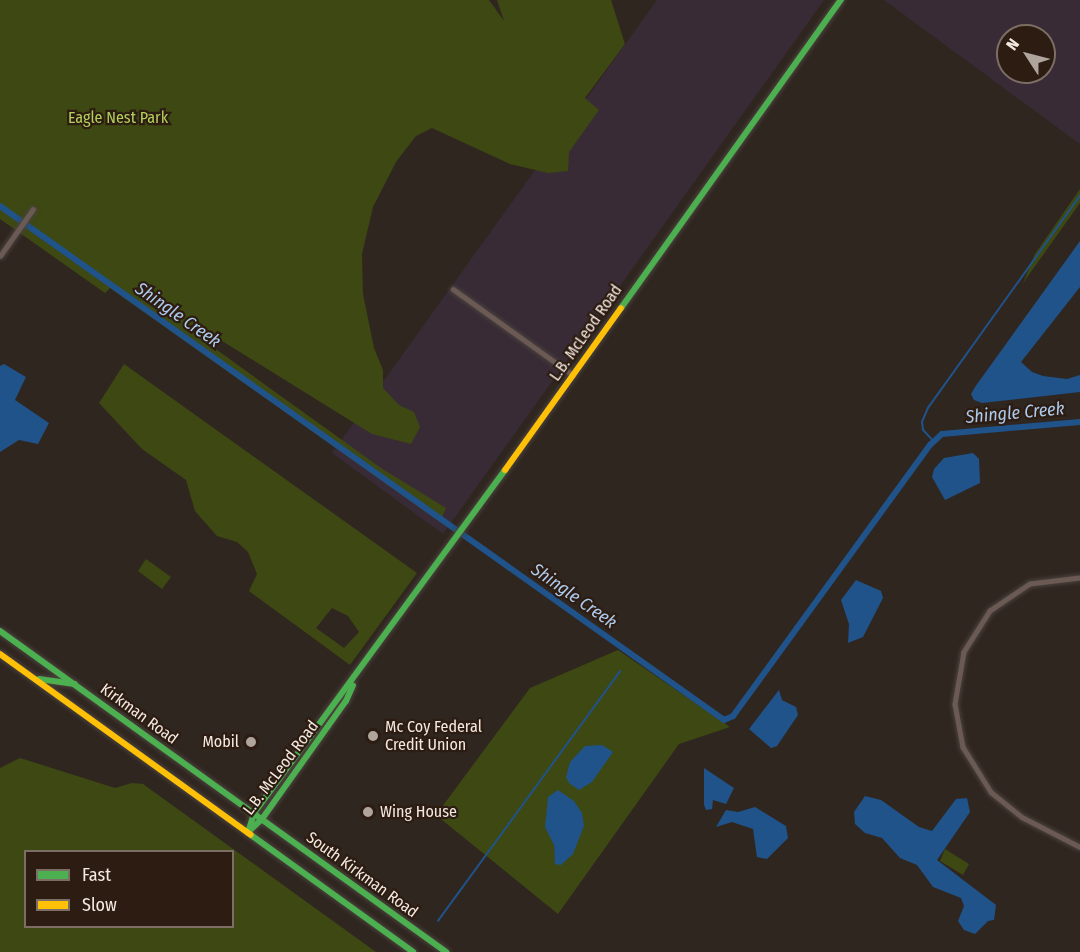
<!DOCTYPE html>
<style>
body{margin:0}
#map{position:relative;width:1080px;height:952px;overflow:hidden;background:#302620;font-family:"Fira Sans Condensed",sans-serif}
div>[style]{position:absolute}
.industrial>*{inset:0;background:#382b36}
.green>*{inset:0;background:#3d4813}
.water>*{inset:0;background:#1f538a}
.stream>*{height:1.5px;margin:-0.75px;padding:0 0.75px;transform-origin:0.75px;border-radius:0.75px;background:#1f538a}
.canal>*{height:6px;margin:-3px;padding:0 3px;transform-origin:3px;border-radius:3px;background:#1f538a}
.roads{filter:drop-shadow(0 0 2px #4a423d) drop-shadow(0 0 2px #4a423d)}
.street>*{height:4.5px;margin:-2.25px;padding:0 2.25px;transform-origin:2.25px;border-radius:2.25px;background:#6b5954}
.fast>*{height:6px;margin:-3px;padding:0 3px;transform-origin:3px;border-radius:3px;background:#4caf50}
.slow>*{height:6px;margin:-3px;padding:0 3px;transform-origin:3px;border-radius:3px;background:#ffc107}
.dots>*{width:16px;height:16px;translate:-50% -50%;box-sizing:border-box;border:3px solid #2c1c11;border-radius:50%}
span{translate:-50% -50%;white-space:nowrap;text-align:center;line-height:1.15;-webkit-text-stroke:4.5px #2c1c11;paint-order:stroke}
.park-label{font-size:16px;color:#b3d05a}
.street-label{font-size:16px;color:#f4e9e1}
.poi-label{font-size:16px;color:#f4e9e1}
.left{translate:0 -50%;text-align:left}
.right{translate:-100% -50%;text-align:right}
.water-label{font-size:18px;color:#adcaed;font-style:italic}
.legend{position:absolute;left:24px;top:850px;width:210px;height:78px;box-sizing:border-box;background:#2c1c11;border:2px solid #7c6e64;margin:0;padding:8px 10px;list-style:none;font-size:18px;color:#f4e9e1}
.legend li{display:flex;align-items:center;gap:12px;height:30px}
.legend b{width:30px;border:2px solid #7c6e64}
.north{position:absolute;left:996px;top:24px;width:60px;height:60px;box-sizing:border-box;background:#2c1c11;border:2px solid #7c6e64;border-radius:50%;rotate:306deg;font-size:16px;font-weight:700;line-height:24px;text-align:center;color:#f4e9e1}
.north::after{content:'';display:block;margin:auto;width:21px;height:27px;background:#afa59d;clip-path:polygon(50% 0,100% 100%,50% 72%,0 100%)}
</style>
<div id="map">
<div class="industrial">
<div style="clip-path:polygon(657px 0,824px 0,443px 534px,332px 453px)"></div>
<div style="clip-path:polygon(evenodd,884px 0,1080px 0,1080px 144px,884px 0,1008px 36px,1044px 36px,1044px 72px,1008px 72px,1008px 36px)"></div>
</div>
<div class="green">
<div style="clip-path:polygon(0 0,489px 0,504px 21px,497px 0,611px 0,625px 44px,585px 98px,599px 110px,569px 152px,568px 171px,548px 173px,510px 164px,432px 128px,416px 136px,396px 162px,373px 207px,362px 254px,363px 294px,374px 348px,383px 370px,383px 388px,399px 405px,414px 412px,420px 427px,411px 444px,372px 434px,206px 331px,210px 345px,381px 468px,446px 508px,440px 522px,110px 288px,105px 293px,0 219px)"></div>
<div style="clip-path:polygon(1080px 189px,1080px 203px,1023px 283px,1035px 254px)"></div>
<div style="clip-path:polygon(evenodd,124px 364px,417px 573px,350px 665px,249px 591px,257px 574px,248px 552px,237px 542px,217px 536px,195px 511px,186px 480px,142px 449px,99px 403px,124px 364px,332px 608px,348px 616px,359px 632px,344px 648px,316px 628px,332px 608px)"></div>
<div style="clip-path:polygon(146px 559px,171px 577px,162px 589px,138px 571px)"></div>
<div style="clip-path:polygon(618px 650px,730px 727px,679px 744px,558px 914px,436px 815px,530px 688px)"></div>
<div style="clip-path:polygon(evenodd,20px 758px,115px 788px,132px 783px,143px 784px,376px 952px,0 952px,0 768px,20px 758px,26px 852px,232px 852px,232px 926px,26px 926px,26px 852px)"></div>
<div style="clip-path:polygon(945px 849px,969px 864px,963px 875px,940px 861px)"></div>
</div>
<div class="water">
<div style="clip-path:polygon(1080px 241px,1080px 287px,1021px 362px,1032px 372px,1043px 376px,1067px 379px,1080px 375px,1080px 392px,982px 403px,974px 400px,971px 394px,975px 387px)"></div>
<div style="clip-path:polygon(4px 364px,26px 377px,15px 400px,49px 423px,38px 444px,19px 440px,0 452px,0 366px)"></div>
<div style="clip-path:polygon(973px 453px,979px 459px,980px 483px,945px 500px,932px 477px,934px 469px,944px 458px)"></div>
<div style="clip-path:polygon(856px 580px,881px 591px,883px 598px,863px 637px,848px 643px,849px 624px,841px 600px)"></div>
<div style="clip-path:polygon(779px 690px,782px 700px,796px 707px,798px 715px,777px 746px,771px 748px,749px 729px)"></div>
<div style="clip-path:polygon(602px 745px,613px 752px,592px 782px,579px 790px,569px 783px,566px 777px,570px 762px,585px 746px)"></div>
<div style="clip-path:polygon(704px 768px,734px 788px,726px 804px,713px 800px,712px 809px,706px 810px,704px 805px)"></div>
<div style="clip-path:polygon(558px 790px,574px 801px,582px 813px,584px 826px,573px 854px,561px 865px,555px 864px,554px 845px,545px 827px,548px 797px)"></div>
<div style="clip-path:polygon(865px 796px,881px 800px,919px 827px,932px 831px,956px 799px,967px 798px,970px 812px,937px 860px,996px 905px,994px 920px,988px 921px,975px 934px,964px 930px,958px 921px,964px 906px,961px 898px,933px 887px,917px 865px,900px 858px,882px 838px,865px 833px,855px 824px,854px 812px)"></div>
<div style="clip-path:polygon(755px 807px,786px 826px,788px 838px,767px 859px,757px 857px,753px 829px,732px 822px,716px 827px,726px 810px,738px 812px)"></div>
</div>
<div class="stream">
<div style="left:934px;top:442px;width:16px;rotate:-133deg"></div>
<div style="left:923px;top:430px;width:8px;rotate:-97deg"></div>
<div style="left:922px;top:422px;width:15px;rotate:-67deg"></div>
<div style="left:928px;top:408px;width:261px;rotate:-54.4deg"></div>
<div style="left:438px;top:921px;width:309px;rotate:-53.9deg"></div>
</div>
<div class="canal">
<div style="left:0;top:206px;width:888px;rotate:35.37deg"></div>
<div style="left:724px;top:720px;width:10px;rotate:-24deg"></div>
<div style="left:733px;top:716px;width:335px;rotate:-54deg"></div>
<div style="left:930px;top:445px;width:16px;rotate:-43deg"></div>
<div style="left:942px;top:434px;width:139px;rotate:-5deg"></div>
</div>
<div class="roads">
<div class="street">
<div style="left:0;top:256px;width:57px;rotate:-54.9deg"></div>
<div style="left:453px;top:289px;width:148px;rotate:35.6deg"></div>
<div style="left:1080px;top:578px;width:50px;rotate:173.2deg"></div>
<div style="left:1030px;top:584px;width:48px;rotate:146deg"></div>
<div style="left:990px;top:611px;width:49px;rotate:122.4deg"></div>
<div style="left:964px;top:652px;width:53px;rotate:99.8deg"></div>
<div style="left:955px;top:704px;width:44px;rotate:79.5deg"></div>
<div style="left:963px;top:747px;width:53px;rotate:58.1deg"></div>
<div style="left:991px;top:792px;width:40px;rotate:39deg"></div>
<div style="left:1022px;top:817px;width:65px;rotate:27.3deg"></div>
</div>
<div class="fast">
<div style="left:621px;top:308px;width:379px;rotate:-54.5deg"></div>
<div style="left:0;top:631px;width:550px;rotate:35.74deg"></div>
<div style="left:39px;top:679px;width:36px;rotate:8deg"></div>
<div style="left:248px;top:832px;width:19px;rotate:-43deg"></div>
<div style="left:262px;top:819px;width:145px;rotate:-54.6deg"></div>
<div style="left:346px;top:701px;width:17px;rotate:-66deg"></div>
<div style="left:248px;top:833px;width:21px;rotate:-73deg"></div>
<div style="left:254px;top:813px;width:425px;rotate:-53.8deg"></div>
<div style="left:251px;top:835px;width:200px;rotate:35.8deg"></div>
</div>
<div class="slow">
<div style="left:505px;top:470px;width:199px;rotate:-54.4deg"></div>
<div style="left:0;top:654px;width:309px;rotate:35.8deg"></div>
</div>
</div>
<div class="dots">
<div style="left:373px;top:736px;background:#afa59d"></div>
<div style="left:251px;top:742px;background:#afa59d"></div>
<div style="left:368px;top:812px;background:#afa59d"></div>
</div>
<div class="park-label">
<span style="left:118px;top:118px">Eagle Nest Park</span>
</div>
<div class="street-label">
<span style="left:586px;top:333px;rotate:-55deg">L.B. McLeod Road</span>
<span style="left:139px;top:714px;rotate:36deg">Kirkman Road</span>
<span style="left:281px;top:768px;rotate:-53deg">L.B. McLeod Road</span>
<span style="left:362px;top:875px;rotate:36deg">South Kirkman Road</span>
</div>
<div class="poi-label">
<span class="left" style="left:385px;top:736px">Mc Coy Federal<br>Credit Union</span>
<span class="right" style="left:239px;top:742px">Mobil</span>
<span class="left" style="left:380px;top:812px">Wing House</span>
</div>
<div class="water-label">
<span style="left:178px;top:315px;rotate:35deg">Shingle Creek</span>
<span style="left:1015px;top:413px;rotate:-5deg">Shingle Creek</span>
<span style="left:574px;top:596px;rotate:35deg">Shingle Creek</span>
</div>
<ul class="legend">
<li><b style="height:8px;background:#4caf50"></b>Fast</li>
<li><b style="height:8px;background:#ffc107"></b>Slow</li>
</ul>
<div class="north">N</div>
</div>
